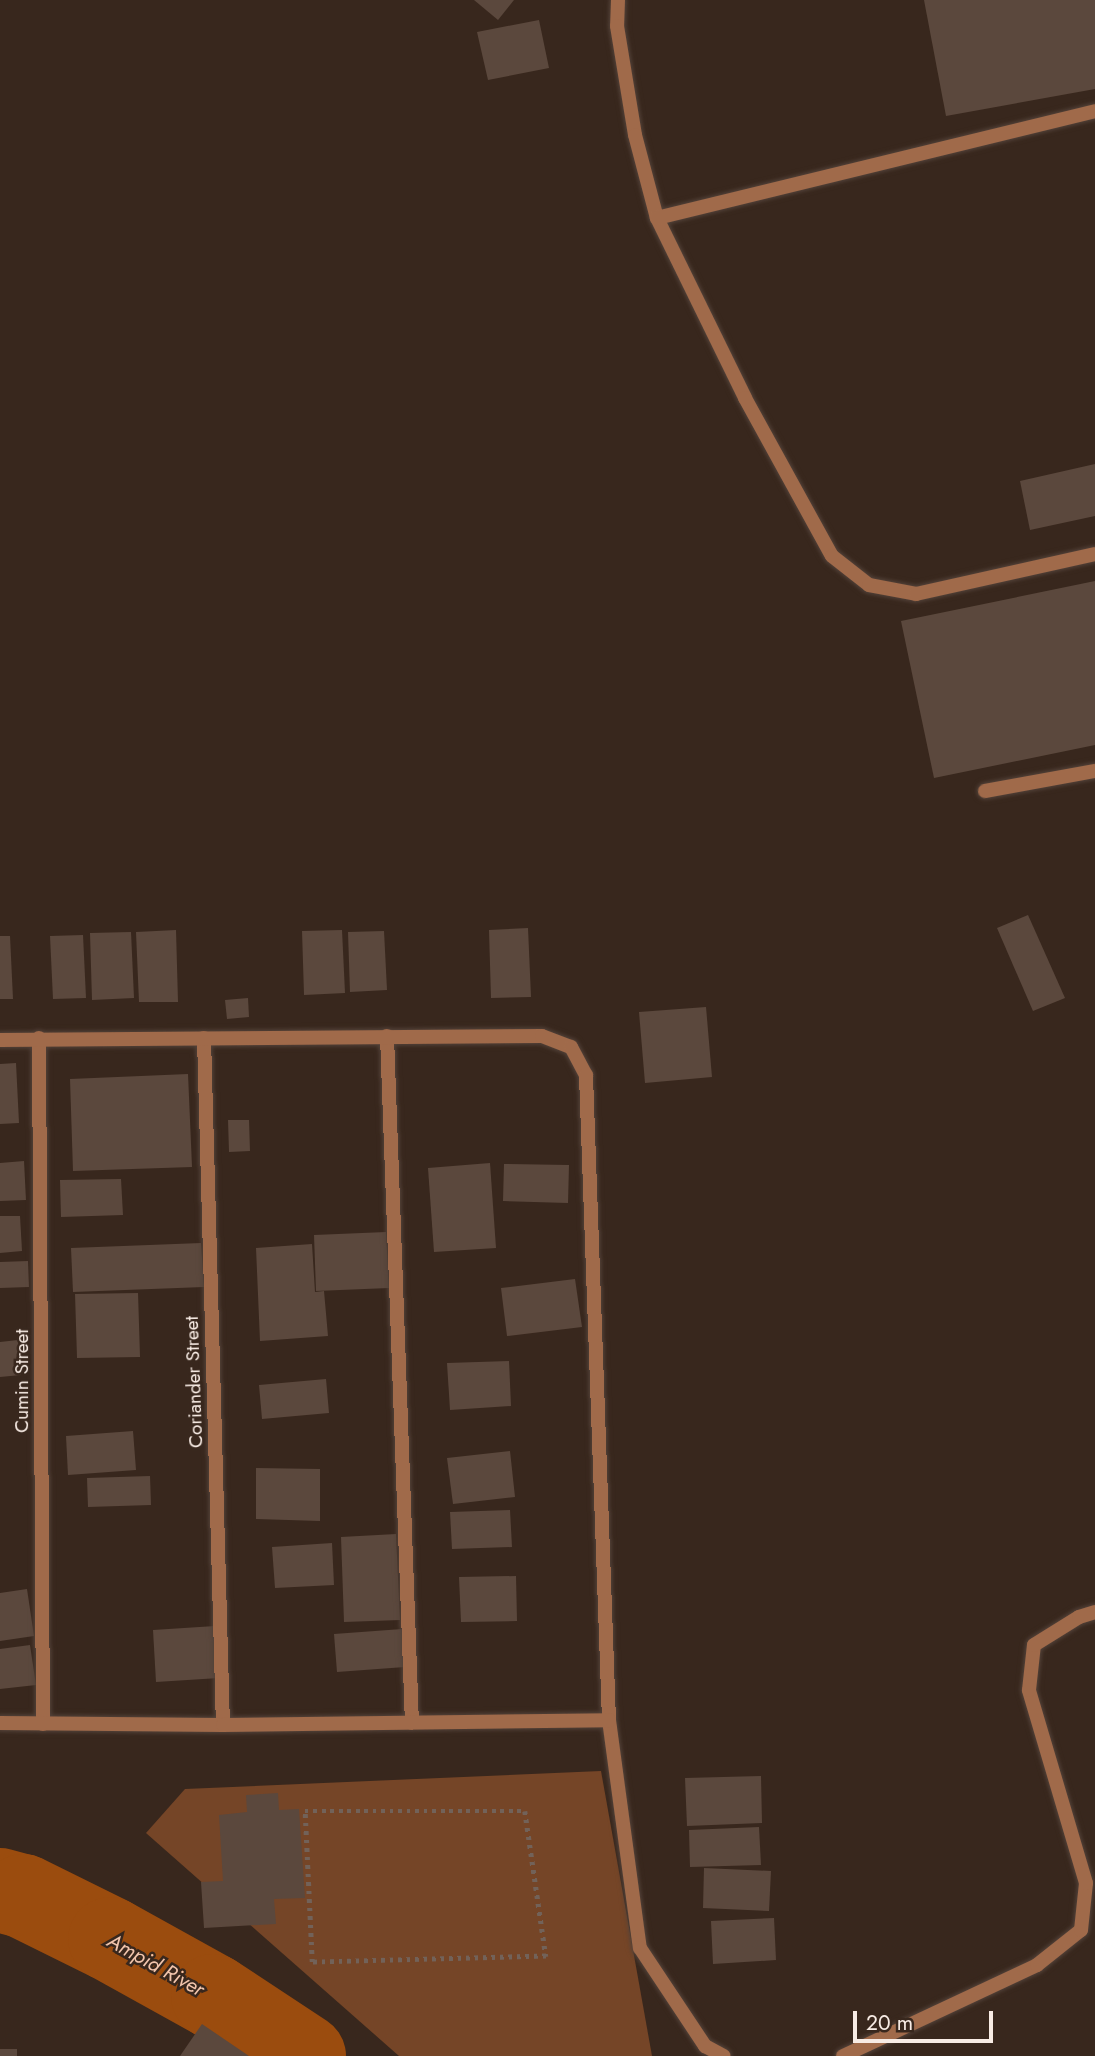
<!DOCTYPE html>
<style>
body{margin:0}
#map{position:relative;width:1095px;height:2056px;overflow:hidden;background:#38271d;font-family:Jost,sans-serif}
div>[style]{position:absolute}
.green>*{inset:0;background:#754527}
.river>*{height:84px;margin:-42px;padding:0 42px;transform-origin:42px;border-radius:42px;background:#9b4c0e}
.building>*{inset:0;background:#5b483d}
.path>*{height:4.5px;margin-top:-2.25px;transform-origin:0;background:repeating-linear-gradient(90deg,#726259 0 3.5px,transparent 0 8.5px)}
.roads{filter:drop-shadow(0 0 2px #534239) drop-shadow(0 0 2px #534239)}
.service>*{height:14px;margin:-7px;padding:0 7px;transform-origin:7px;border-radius:7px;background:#a06a4a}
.minor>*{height:14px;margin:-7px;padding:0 7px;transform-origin:7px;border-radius:7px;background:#a06a4a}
span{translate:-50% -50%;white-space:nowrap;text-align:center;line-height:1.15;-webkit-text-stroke:5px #38271d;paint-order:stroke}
.street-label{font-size:19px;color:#f7ebe4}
.water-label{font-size:21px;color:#f2c5ac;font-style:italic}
.scale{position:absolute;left:853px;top:2011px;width:140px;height:32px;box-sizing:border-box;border:4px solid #f7ebe4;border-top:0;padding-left:9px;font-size:21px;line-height:24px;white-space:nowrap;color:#f7ebe4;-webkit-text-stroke:5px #38271d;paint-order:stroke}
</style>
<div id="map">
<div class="green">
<div style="clip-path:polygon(601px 1771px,652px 2056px,399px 2056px,146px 1833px,185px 1789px)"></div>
</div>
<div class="river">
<div style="left:0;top:1890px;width:24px;rotate:15deg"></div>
<div style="left:23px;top:1896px;width:97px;rotate:26.3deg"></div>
<div style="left:110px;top:1939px;width:118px;rotate:29deg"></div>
<div style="left:213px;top:1996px;width:109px;rotate:33.4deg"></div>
</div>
<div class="building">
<div style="clip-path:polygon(474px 0,514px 0,498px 20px)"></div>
<div style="clip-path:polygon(924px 0,1095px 0,1095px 89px,946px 116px)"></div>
<div style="clip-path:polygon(539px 20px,549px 68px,488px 80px,477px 32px)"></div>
<div style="clip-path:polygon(1095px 464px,1095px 516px,1030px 530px,1020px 481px)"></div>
<div style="clip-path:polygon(1095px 581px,1095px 745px,934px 778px,901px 621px)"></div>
<div style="clip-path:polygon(1028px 915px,1065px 998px,1033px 1011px,997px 928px)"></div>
<div style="clip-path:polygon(528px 928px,531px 997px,491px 998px,489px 930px)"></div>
<div style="clip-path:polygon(176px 930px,178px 1002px,139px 1002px,136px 932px)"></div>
<div style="clip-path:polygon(342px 930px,345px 993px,304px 995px,302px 931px)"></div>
<div style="clip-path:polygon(384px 931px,387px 990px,350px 992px,348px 932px)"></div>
<div style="clip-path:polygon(131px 932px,134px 998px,92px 1000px,90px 933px)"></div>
<div style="clip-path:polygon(83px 935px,86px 998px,53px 999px,50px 936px)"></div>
<div style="clip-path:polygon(0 936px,10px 936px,13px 999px,0 999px)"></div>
<div style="clip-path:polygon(248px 998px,249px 1017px,227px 1019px,225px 1000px)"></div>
<div style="clip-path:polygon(706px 1007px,712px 1077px,645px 1083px,639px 1012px)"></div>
<div style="clip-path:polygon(16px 1063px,19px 1123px,0 1124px,0 1064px)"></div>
<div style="clip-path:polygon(188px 1074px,192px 1167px,73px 1171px,70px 1079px)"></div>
<div style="clip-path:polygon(228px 1120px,249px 1120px,250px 1151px,229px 1152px)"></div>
<div style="clip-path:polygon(24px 1161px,26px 1200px,0 1201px,0 1163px)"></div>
<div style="clip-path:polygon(490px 1163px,496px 1248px,434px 1252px,428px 1168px)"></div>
<div style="clip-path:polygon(504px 1164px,569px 1165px,568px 1203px,503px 1201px)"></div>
<div style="clip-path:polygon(121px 1179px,123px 1215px,61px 1217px,60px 1180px)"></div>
<div style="clip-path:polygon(0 1216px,20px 1216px,22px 1251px,0 1253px)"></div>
<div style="clip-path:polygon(386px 1232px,389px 1288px,316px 1291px,314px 1235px)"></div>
<div style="clip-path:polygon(201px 1243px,204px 1287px,73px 1292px,71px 1248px)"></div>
<div style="clip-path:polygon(312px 1244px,315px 1292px,324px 1291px,328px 1336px,260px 1341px,256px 1248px)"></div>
<div style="clip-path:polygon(28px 1261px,29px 1287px,0 1288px,0 1262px)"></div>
<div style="clip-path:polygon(575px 1279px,582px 1327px,507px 1336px,501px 1288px)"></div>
<div style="clip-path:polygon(138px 1293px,140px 1357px,77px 1358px,75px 1294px)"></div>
<div style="clip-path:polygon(18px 1340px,21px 1375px,0 1377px,0 1342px)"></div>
<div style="clip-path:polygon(509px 1361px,511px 1406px,450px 1410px,447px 1363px)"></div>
<div style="clip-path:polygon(326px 1379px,329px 1413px,262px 1419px,259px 1385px)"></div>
<div style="clip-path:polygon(133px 1431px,136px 1470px,68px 1475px,66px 1436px)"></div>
<div style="clip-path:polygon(510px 1451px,515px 1497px,453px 1504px,447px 1458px)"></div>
<div style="clip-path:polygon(256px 1468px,320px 1469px,320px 1521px,256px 1519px)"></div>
<div style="clip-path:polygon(150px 1476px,151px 1505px,88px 1507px,87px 1478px)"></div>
<div style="clip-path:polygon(510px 1510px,512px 1547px,452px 1549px,450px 1512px)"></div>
<div style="clip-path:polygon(396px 1534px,400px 1620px,344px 1622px,341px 1537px)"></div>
<div style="clip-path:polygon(332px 1543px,334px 1585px,275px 1588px,272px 1547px)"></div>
<div style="clip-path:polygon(516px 1576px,517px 1621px,461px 1622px,459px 1577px)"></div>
<div style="clip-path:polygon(27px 1589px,34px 1636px,0 1641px,0 1593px)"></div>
<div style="clip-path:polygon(215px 1626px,219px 1678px,156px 1682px,153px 1630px)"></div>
<div style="clip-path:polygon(402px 1629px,405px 1667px,337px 1672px,334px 1634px)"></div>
<div style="clip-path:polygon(30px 1645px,36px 1685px,0 1689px,0 1649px)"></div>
<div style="clip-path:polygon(761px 1776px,762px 1823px,687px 1826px,685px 1778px)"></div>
<div style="clip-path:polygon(278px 1793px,279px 1810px,299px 1809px,305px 1898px,274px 1899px,276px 1924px,204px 1928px,201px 1882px,223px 1881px,219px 1815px,247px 1812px,246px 1795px)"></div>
<div style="clip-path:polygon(759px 1827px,761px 1865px,690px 1867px,689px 1830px)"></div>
<div style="clip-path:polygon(704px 1868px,771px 1871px,769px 1911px,703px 1908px)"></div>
<div style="clip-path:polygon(774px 1918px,776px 1960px,713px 1964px,711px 1921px)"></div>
<div style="clip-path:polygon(202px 2024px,249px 2056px,180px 2056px)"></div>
<div style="clip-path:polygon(0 2049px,17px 2049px,17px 2056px,0 2056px)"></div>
</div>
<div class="path">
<div style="left:305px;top:1811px;width:220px"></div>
<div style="left:525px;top:1811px;width:147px;rotate:81.8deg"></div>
<div style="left:546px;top:1956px;width:234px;rotate:178.5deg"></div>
<div style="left:312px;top:1962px;width:151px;rotate:-92.7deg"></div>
</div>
<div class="roads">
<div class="service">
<div style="left:618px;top:0;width:26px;rotate:92deg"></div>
<div style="left:617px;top:26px;width:110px;rotate:80.6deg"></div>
<div style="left:635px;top:135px;width:86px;rotate:75.2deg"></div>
<div style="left:657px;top:218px;width:200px;rotate:63.9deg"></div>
<div style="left:745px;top:398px;width:180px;rotate:61.2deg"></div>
<div style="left:832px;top:556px;width:47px;rotate:38.1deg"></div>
<div style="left:869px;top:585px;width:48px;rotate:10.8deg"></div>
<div style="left:916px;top:594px;width:183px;rotate:-12.6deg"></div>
<div style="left:657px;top:218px;width:451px;rotate:-13.7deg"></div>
<div style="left:985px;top:791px;width:112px;rotate:-10.3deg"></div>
</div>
<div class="minor">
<div style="left:387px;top:1036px;width:687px;rotate:87.92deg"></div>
<div style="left:39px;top:1038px;width:686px;rotate:89.67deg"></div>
<div style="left:204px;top:1038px;width:687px;rotate:88.42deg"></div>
<div style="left:0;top:1040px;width:542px;rotate:-0.42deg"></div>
<div style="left:542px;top:1036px;width:31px;rotate:21deg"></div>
<div style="left:571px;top:1047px;width:32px;rotate:62deg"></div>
<div style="left:586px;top:1075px;width:645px;rotate:87.96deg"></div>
<div style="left:609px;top:1720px;width:230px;rotate:82.3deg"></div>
<div style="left:640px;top:1948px;width:118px;rotate:56.4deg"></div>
<div style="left:705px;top:2046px;width:21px;rotate:28deg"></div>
<div style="left:0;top:1723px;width:223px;rotate:0.5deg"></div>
<div style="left:223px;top:1725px;width:386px;rotate:-0.7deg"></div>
<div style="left:843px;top:2056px;width:214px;rotate:-25.1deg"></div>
<div style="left:1037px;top:1965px;width:56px;rotate:-38.5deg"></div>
<div style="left:1081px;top:1930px;width:47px;rotate:-83.9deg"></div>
<div style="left:1086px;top:1883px;width:201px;rotate:-106.5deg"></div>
<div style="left:1029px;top:1690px;width:45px;rotate:-83.7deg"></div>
<div style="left:1034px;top:1645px;width:53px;rotate:-31.9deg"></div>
<div style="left:1079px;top:1617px;width:17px;rotate:-17deg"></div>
</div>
</div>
<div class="street-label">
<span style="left:22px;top:1381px;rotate:-90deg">Cumin Street</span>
<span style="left:194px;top:1382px;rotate:-92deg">Coriander Street</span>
</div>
<div class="water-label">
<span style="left:156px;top:1965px;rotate:29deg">Ampid River</span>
</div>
<div class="scale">20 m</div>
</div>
